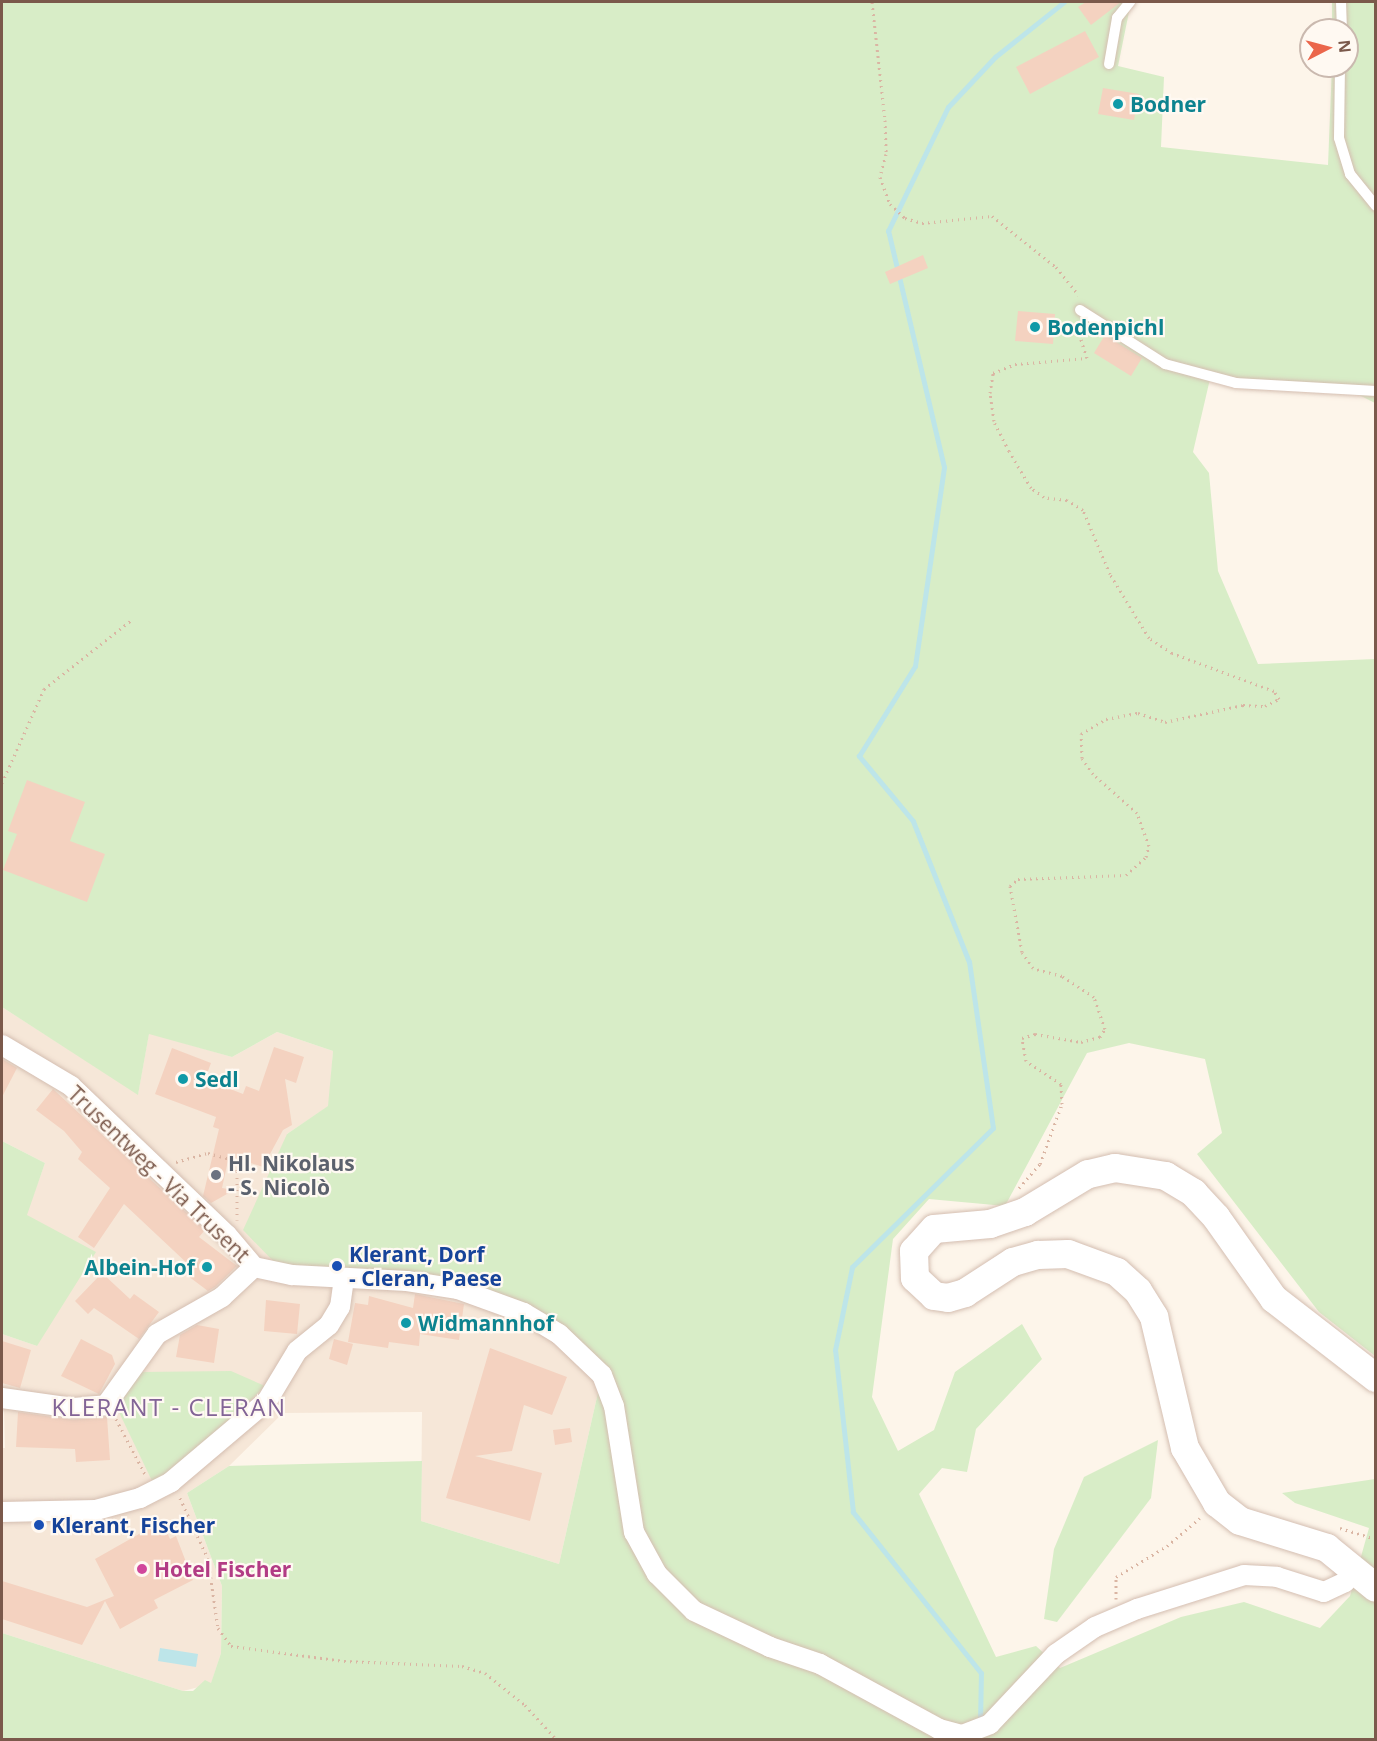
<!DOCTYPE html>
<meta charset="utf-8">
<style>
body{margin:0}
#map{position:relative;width:1377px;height:1741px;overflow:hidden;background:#fdf5ea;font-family:"Open Sans",sans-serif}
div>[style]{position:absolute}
.residential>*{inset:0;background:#f6e7d8}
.green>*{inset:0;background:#d8edc7}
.water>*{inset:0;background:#bde5e9}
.stream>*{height:5px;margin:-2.5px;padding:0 2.5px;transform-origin:2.5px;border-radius:2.5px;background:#bde5e9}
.building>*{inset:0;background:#f4d2c0}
.path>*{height:3px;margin-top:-1.5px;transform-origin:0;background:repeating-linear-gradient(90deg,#dab5a3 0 1.5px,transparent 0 6px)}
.roads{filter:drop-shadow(0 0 2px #d4beb1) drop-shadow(0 0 2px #d4beb1)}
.lane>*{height:10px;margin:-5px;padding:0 5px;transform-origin:5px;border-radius:5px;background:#fff}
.street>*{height:20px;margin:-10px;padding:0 10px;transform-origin:10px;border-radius:10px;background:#fff}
.secondary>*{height:28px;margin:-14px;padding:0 14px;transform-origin:14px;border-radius:14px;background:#fff}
.dots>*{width:16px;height:16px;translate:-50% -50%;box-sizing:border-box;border:3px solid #fff9f2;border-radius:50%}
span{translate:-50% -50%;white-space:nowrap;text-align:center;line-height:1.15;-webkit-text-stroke:4.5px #fff9f2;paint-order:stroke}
.culture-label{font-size:21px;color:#0d838f;font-weight:700}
.left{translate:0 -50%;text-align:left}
.right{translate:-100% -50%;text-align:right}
.worship-label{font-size:21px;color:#5b616d;font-weight:700}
.street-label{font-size:21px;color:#7b594b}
.transit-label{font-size:21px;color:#164399;font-weight:700}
.hotel-label{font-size:21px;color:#b23c85;font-weight:700}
.quarter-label{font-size:24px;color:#826496;letter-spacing:1.5px}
.frame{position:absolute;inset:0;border:3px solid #7b594b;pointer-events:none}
.north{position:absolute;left:1299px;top:18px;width:60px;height:60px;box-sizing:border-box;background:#fff9f2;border:2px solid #cab9af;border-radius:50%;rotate:84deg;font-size:16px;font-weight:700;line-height:24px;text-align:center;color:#7b594b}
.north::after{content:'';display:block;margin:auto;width:21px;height:27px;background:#eb664b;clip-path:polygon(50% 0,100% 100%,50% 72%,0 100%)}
</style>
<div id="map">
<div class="residential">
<div style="clip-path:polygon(2px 1007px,138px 1094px,149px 1033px,232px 1057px,277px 1032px,333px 1051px,329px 1106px,287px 1134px,407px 1281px,524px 1313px,602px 1375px,559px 1564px,421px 1521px,422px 1412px,283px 1413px,229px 1466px,187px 1493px,222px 1586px,221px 1653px,211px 1684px,183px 1691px,2px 1633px,2px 1448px,5px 1448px,2px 1334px,37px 1346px,26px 1215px,45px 1163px,2px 1141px)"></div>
</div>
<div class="green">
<div style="clip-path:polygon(2px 2px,1131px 2px,1118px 66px,1164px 77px,1161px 147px,1328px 165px,1332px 66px,1347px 66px,1347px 30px,1332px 30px,1332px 2px,1375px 2px,1375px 403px,1359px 395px,1210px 379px,1193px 452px,1209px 473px,1218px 571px,1258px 664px,1375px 659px,1375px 1356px,1319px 1312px,1197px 1154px,1222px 1133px,1205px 1059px,1129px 1043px,1087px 1053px,1005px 1206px,929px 1199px,893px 1239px,872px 1397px,898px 1451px,934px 1430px,955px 1372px,1022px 1324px,1042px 1359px,976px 1429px,967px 1472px,942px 1468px,919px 1494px,996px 1657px,1036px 1646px,1060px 1668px,1181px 1617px,1244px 1602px,1320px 1628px,1350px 1596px,1369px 1528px,1295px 1503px,1282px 1493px,1375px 1479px,1375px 1739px,2px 1740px,2px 1633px,183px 1691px,193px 1691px,205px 1680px,211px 1683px,221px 1653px,222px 1586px,187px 1493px,229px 1466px,422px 1461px,421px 1521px,559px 1564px,602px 1375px,587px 1356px,458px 1289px,276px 1264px,243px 1230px,287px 1134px,328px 1106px,333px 1051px,277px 1032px,232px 1057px,149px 1034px,138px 1095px,2px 1007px)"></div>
<div style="clip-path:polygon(2px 1141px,45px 1163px,27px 1215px,96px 1252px,37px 1346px,2px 1334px)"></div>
<div style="clip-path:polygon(231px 1371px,265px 1386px,204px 1447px,153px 1483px,117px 1408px,139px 1372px)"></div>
<div style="clip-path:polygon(1158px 1440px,1151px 1498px,1057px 1622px,1044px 1619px,1054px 1549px,1084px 1477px)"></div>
</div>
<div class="water">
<div style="clip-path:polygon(160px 1648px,198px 1654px,196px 1667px,158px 1661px)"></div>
</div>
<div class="stream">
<div style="left:980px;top:1723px;width:50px;rotate:-88.9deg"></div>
<div style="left:981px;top:1673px;width:206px;rotate:-128.5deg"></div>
<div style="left:853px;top:1512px;width:163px;rotate:-96.3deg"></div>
<div style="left:835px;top:1350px;width:85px;rotate:-78.4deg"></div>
<div style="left:852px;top:1267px;width:198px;rotate:-44.6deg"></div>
<div style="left:993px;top:1128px;width:168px;rotate:-98.2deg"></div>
<div style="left:969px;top:962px;width:152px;rotate:-111.7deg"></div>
<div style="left:913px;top:821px;width:85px;rotate:-129.7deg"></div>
<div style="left:859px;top:756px;width:106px;rotate:-58.1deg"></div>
<div style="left:915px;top:666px;width:201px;rotate:-81.7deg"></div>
<div style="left:944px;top:467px;width:243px;rotate:-103.3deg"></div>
<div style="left:888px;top:231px;width:138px;rotate:-64.2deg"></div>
<div style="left:948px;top:107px;width:69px;rotate:-46.8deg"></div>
<div style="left:995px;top:57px;width:88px;rotate:-38.6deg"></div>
</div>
<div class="building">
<div style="clip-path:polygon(1086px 2px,1121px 2px,1091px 25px,1078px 7px)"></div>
<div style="clip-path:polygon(1085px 31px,1099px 57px,1030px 94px,1016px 67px)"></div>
<div style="clip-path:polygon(1103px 88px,1139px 94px,1134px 120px,1098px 114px)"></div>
<div style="clip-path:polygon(923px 255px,928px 268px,890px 284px,885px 272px)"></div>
<div style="clip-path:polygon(1018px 311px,1055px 314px,1053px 344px,1015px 341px)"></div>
<div style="clip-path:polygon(1105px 335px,1142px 358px,1131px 376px,1094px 353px)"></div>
<div style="clip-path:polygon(27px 780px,85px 802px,70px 841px,105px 854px,87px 902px,3px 870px,17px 834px,8px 831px)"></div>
<div style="clip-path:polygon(274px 1047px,304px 1057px,296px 1083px,285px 1079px,292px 1125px,283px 1130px,263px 1167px,229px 1156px,222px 1188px,234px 1190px,211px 1203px,203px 1196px,219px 1129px,213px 1127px,216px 1117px,155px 1094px,172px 1048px,211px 1063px,205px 1079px,243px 1094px,246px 1086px,259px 1091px)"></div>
<div style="clip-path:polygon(2px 1059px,17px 1068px,2px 1097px)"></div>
<div style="clip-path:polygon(53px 1089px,205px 1230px,199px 1237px,237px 1266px,215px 1287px,208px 1291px,188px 1276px,190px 1266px,124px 1204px,94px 1248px,78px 1237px,110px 1188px,78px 1159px,82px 1152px,64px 1131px,36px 1110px)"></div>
<div style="clip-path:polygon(102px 1273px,130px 1299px,134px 1294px,159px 1312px,139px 1339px,94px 1308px,88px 1314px,75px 1301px)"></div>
<div style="clip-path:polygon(415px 1294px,464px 1304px,459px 1340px,420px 1334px,419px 1346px,389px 1342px,388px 1348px,348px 1342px,355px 1303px,368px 1305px,369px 1296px,413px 1308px)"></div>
<div style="clip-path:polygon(266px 1300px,300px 1304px,297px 1334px,264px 1331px)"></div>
<div style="clip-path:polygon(197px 1325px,219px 1329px,214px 1363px,176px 1357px,180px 1335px)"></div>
<div style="clip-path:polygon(81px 1339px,112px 1355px,115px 1364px,99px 1394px,61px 1376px)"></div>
<div style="clip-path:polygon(334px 1339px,353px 1344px,347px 1365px,329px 1359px)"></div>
<div style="clip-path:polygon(2px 1341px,31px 1350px,20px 1388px,2px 1383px)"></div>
<div style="clip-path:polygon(490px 1348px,567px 1377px,552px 1415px,524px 1405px,512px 1451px,475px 1456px,542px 1473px,530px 1521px,446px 1498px)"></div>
<div style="clip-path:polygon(18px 1412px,73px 1420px,107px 1417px,110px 1460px,76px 1462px,75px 1449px,16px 1447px)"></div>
<div style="clip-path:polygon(570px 1428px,572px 1442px,555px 1445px,553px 1430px)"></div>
<div style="clip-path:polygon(162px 1521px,170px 1539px,176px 1536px,193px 1580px,154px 1600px,158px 1608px,120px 1629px,105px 1601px,82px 1645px,2px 1619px,2px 1581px,87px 1607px,114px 1596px,95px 1559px)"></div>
</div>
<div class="path">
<div style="left:872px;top:2px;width:119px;rotate:83.7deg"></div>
<div style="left:885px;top:120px;width:34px;rotate:88deg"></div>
<div style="left:886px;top:154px;width:24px;rotate:105deg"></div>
<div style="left:880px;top:177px;width:29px;rotate:70deg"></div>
<div style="left:890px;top:204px;width:21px;rotate:43deg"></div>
<div style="left:905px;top:218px;width:18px;rotate:16deg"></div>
<div style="left:922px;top:223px;width:70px;rotate:-5.7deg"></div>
<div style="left:992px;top:216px;width:82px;rotate:38.6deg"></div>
<div style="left:1056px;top:267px;width:36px;rotate:51deg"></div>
<div style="left:2px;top:783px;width:103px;rotate:-65.9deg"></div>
<div style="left:44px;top:689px;width:110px;rotate:-38.3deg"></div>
<div style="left:176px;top:1162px;width:33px;rotate:-16deg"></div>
<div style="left:208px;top:1153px;width:23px;rotate:15deg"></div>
<div style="left:230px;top:1159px;width:14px;rotate:60deg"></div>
<div style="left:237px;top:1171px;width:49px;rotate:90deg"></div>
<div style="left:1019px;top:1188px;width:32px;rotate:-49deg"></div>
<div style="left:1040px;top:1164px;width:64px;rotate:-69.9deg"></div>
<div style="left:1062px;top:1104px;width:20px;rotate:-93deg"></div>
<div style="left:1061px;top:1084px;width:42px;rotate:-146.7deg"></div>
<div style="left:1026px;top:1061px;width:23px;rotate:-100deg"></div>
<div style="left:1022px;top:1038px;width:14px;rotate:-17deg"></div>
<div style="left:1035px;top:1034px;width:47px;rotate:9.9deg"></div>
<div style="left:1081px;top:1042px;width:20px;rotate:-15deg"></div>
<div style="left:1100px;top:1037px;width:9px;rotate:-58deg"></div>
<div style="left:1105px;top:1029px;width:34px;rotate:-109deg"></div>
<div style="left:1094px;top:997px;width:38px;rotate:-147deg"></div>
<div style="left:1062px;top:976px;width:30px;rotate:-165deg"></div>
<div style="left:1033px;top:968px;width:19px;rotate:-125deg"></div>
<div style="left:1022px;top:952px;width:67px;rotate:-100.3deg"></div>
<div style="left:1010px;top:886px;width:11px;rotate:-41deg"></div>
<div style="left:1018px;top:879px;width:108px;rotate:-2.1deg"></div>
<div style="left:1126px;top:875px;width:27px;rotate:-42deg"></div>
<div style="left:1146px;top:857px;width:11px;rotate:-75deg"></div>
<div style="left:1149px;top:846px;width:35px;rotate:-110deg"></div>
<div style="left:1137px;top:813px;width:59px;rotate:-138.4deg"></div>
<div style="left:1093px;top:774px;width:19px;rotate:-125deg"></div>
<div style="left:1082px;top:758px;width:24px;rotate:-92deg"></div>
<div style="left:1081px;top:734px;width:29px;rotate:-31deg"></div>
<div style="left:1106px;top:719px;width:33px;rotate:-11deg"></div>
<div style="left:1138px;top:713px;width:28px;rotate:18deg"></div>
<div style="left:1165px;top:722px;width:80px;rotate:-12.3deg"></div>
<div style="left:1243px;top:705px;width:22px;rotate:3deg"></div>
<div style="left:1265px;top:706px;width:16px;rotate:-27deg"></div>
<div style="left:1279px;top:699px;width:9px;rotate:-122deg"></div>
<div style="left:1274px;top:691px;width:109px;rotate:-159.6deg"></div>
<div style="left:1172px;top:653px;width:27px;rotate:-147deg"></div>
<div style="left:1149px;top:638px;width:75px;rotate:-121.4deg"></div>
<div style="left:1110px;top:574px;width:69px;rotate:-112.9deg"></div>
<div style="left:1083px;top:510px;width:19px;rotate:-148deg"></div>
<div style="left:1067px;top:500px;width:23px;rotate:-173deg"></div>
<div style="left:1044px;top:497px;width:16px;rotate:-145deg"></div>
<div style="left:1031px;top:488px;width:43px;rotate:-120.7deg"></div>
<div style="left:1009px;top:451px;width:34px;rotate:-117deg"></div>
<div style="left:994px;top:421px;width:28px;rotate:-98deg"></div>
<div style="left:990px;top:393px;width:20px;rotate:-81deg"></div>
<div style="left:993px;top:373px;width:24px;rotate:-22deg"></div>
<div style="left:1015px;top:364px;width:72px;rotate:-4.8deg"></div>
<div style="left:1087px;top:358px;width:35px;rotate:-108deg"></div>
<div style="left:116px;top:1419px;width:62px;rotate:62.2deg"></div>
<div style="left:180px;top:1498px;width:67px;rotate:65.3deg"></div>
<div style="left:208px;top:1559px;width:70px;rotate:81.8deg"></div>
<div style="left:218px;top:1628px;width:22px;rotate:54deg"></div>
<div style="left:231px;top:1646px;width:114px;rotate:7.6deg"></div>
<div style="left:344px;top:1661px;width:118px;rotate:2.4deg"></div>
<div style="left:462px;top:1666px;width:24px;rotate:17deg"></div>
<div style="left:485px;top:1673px;width:51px;rotate:38.7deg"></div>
<div style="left:525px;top:1705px;width:47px;rotate:47.6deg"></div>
<div style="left:1340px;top:1528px;width:38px;rotate:17deg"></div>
<div style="left:1116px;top:1599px;width:22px;rotate:-90deg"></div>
<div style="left:1116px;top:1577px;width:60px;rotate:-31.3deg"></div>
<div style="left:1167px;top:1546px;width:43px;rotate:-40.3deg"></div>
</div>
<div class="roads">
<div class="lane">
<div style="left:1341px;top:2px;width:28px;rotate:88deg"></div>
<div style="left:1109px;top:64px;width:47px;rotate:-80.1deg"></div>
<div style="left:1117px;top:18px;width:21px;rotate:-51deg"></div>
<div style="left:1340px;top:66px;width:72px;rotate:90.8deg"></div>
<div style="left:1339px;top:138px;width:38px;rotate:73deg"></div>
<div style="left:1350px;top:174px;width:41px;rotate:50.9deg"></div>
<div style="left:1080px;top:310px;width:101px;rotate:32.4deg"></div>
<div style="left:1165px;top:364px;width:73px;rotate:15deg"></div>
<div style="left:1236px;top:383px;width:140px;rotate:3.3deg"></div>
</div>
<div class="street">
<div style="left:2px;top:1045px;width:80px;rotate:30.7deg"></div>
<div style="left:71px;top:1086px;width:216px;rotate:43.7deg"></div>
<div style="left:227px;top:1235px;width:42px;rotate:49.8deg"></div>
<div style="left:254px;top:1267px;width:39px;rotate:12deg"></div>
<div style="left:292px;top:1275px;width:115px;rotate:3deg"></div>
<div style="left:407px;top:1281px;width:52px;rotate:8.9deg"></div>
<div style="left:458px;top:1289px;width:70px;rotate:20deg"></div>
<div style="left:524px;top:1313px;width:41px;rotate:31deg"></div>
<div style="left:559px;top:1334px;width:59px;rotate:43.6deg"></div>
<div style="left:602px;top:1375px;width:33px;rotate:69deg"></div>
<div style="left:614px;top:1406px;width:128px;rotate:81deg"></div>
<div style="left:634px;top:1532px;width:48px;rotate:61.3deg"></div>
<div style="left:657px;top:1574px;width:52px;rotate:45deg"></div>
<div style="left:694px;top:1611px;width:84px;rotate:25.3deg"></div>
<div style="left:770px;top:1647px;width:53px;rotate:18.8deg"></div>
<div style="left:820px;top:1664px;width:136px;rotate:28.6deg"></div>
<div style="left:939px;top:1729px;width:24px;rotate:15deg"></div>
<div style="left:962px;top:1735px;width:30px;rotate:-21deg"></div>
<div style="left:990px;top:1724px;width:96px;rotate:-46.7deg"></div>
<div style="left:1056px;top:1654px;width:47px;rotate:-34.7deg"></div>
<div style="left:1095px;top:1627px;width:46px;rotate:-23.2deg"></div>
<div style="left:1137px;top:1609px;width:112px;rotate:-17.6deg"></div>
<div style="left:1244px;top:1575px;width:33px;rotate:3deg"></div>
<div style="left:1277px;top:1577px;width:49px;rotate:17.7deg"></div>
<div style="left:1324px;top:1592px;width:23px;rotate:-25deg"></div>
<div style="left:1345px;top:1582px;width:15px;rotate:-53deg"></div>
<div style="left:2px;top:1398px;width:73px;rotate:7.9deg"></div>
<div style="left:74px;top:1408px;width:32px;rotate:-5deg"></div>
<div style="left:106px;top:1405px;width:87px;rotate:-54.3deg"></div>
<div style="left:157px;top:1334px;width:75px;rotate:-29.6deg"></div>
<div style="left:222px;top:1297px;width:44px;rotate:-43.2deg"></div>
<div style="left:2px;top:1512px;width:94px;rotate:-1.2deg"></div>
<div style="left:96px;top:1510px;width:46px;rotate:-15.3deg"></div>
<div style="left:140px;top:1498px;width:35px;rotate:-27deg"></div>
<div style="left:171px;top:1482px;width:126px;rotate:-40.2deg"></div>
<div style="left:267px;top:1401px;width:58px;rotate:-59deg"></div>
<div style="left:297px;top:1351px;width:41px;rotate:-39.1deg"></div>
<div style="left:329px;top:1325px;width:21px;rotate:-59deg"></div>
<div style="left:340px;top:1307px;width:27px;rotate:-82deg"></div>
</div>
<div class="secondary">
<div style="left:1376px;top:1378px;width:129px;rotate:-142.2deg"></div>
<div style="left:1274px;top:1299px;width:100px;rotate:-125.3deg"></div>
<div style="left:1216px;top:1217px;width:33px;rotate:-133deg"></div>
<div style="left:1194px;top:1193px;width:33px;rotate:-149deg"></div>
<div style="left:1166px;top:1176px;width:52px;rotate:-171.1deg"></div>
<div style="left:1115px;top:1168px;width:28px;rotate:167deg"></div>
<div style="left:1088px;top:1174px;width:74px;rotate:148.9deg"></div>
<div style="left:1025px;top:1212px;width:37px;rotate:161deg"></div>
<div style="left:990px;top:1224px;width:56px;rotate:174.9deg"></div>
<div style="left:934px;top:1229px;width:30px;rotate:132deg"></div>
<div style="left:914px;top:1251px;width:27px;rotate:88deg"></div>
<div style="left:915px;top:1278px;width:26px;rotate:43deg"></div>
<div style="left:934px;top:1296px;width:14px;rotate:8deg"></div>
<div style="left:948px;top:1298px;width:18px;rotate:-16deg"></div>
<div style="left:965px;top:1293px;width:57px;rotate:-32.9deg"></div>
<div style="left:1013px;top:1262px;width:26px;rotate:-16deg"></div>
<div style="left:1038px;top:1255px;width:30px;rotate:-2deg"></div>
<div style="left:1068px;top:1254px;width:52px;rotate:20.2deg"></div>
<div style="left:1117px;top:1272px;width:28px;rotate:42deg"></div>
<div style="left:1138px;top:1291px;width:31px;rotate:58deg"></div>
<div style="left:1154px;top:1317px;width:135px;rotate:76.7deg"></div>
<div style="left:1185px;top:1448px;width:64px;rotate:59.8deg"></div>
<div style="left:1217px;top:1503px;width:29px;rotate:38deg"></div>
<div style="left:1240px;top:1521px;width:91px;rotate:17.2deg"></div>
<div style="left:1327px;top:1548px;width:63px;rotate:39.2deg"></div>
</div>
</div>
<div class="dots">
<div style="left:1118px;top:104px;background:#0f9aa8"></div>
<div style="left:1035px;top:327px;background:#0f9aa8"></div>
<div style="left:183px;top:1079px;background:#0f9aa8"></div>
<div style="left:216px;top:1175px;background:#6b7280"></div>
<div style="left:337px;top:1266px;background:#1a4fb4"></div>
<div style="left:207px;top:1267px;background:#0f9aa8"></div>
<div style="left:406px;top:1323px;background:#0f9aa8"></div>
<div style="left:39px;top:1525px;background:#1a4fb4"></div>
<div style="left:142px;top:1569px;background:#d1479c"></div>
</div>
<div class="culture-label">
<span class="left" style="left:1130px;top:104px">Bodner</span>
<span class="left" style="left:1047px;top:327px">Bodenpichl</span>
<span class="left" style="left:195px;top:1079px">Sedl</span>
<span class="right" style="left:195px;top:1267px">Albein-Hof</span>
<span class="left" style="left:418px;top:1323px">Widmannhof</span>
</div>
<div class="worship-label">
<span class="left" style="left:228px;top:1175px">Hl. Nikolaus<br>- S. Nicolò</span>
</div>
<div class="street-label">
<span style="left:159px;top:1174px;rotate:44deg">Trusentweg - Via Trusent</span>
</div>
<div class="transit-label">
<span class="left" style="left:349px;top:1266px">Klerant, Dorf<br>- Cleran, Paese</span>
<span class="left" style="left:51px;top:1525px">Klerant, Fischer</span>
</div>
<div class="hotel-label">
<span class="left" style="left:154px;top:1569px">Hotel Fischer</span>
</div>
<div class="quarter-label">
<span style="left:169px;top:1407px">KLERANT - CLERAN</span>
</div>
<div class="frame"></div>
<div class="north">N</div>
</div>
